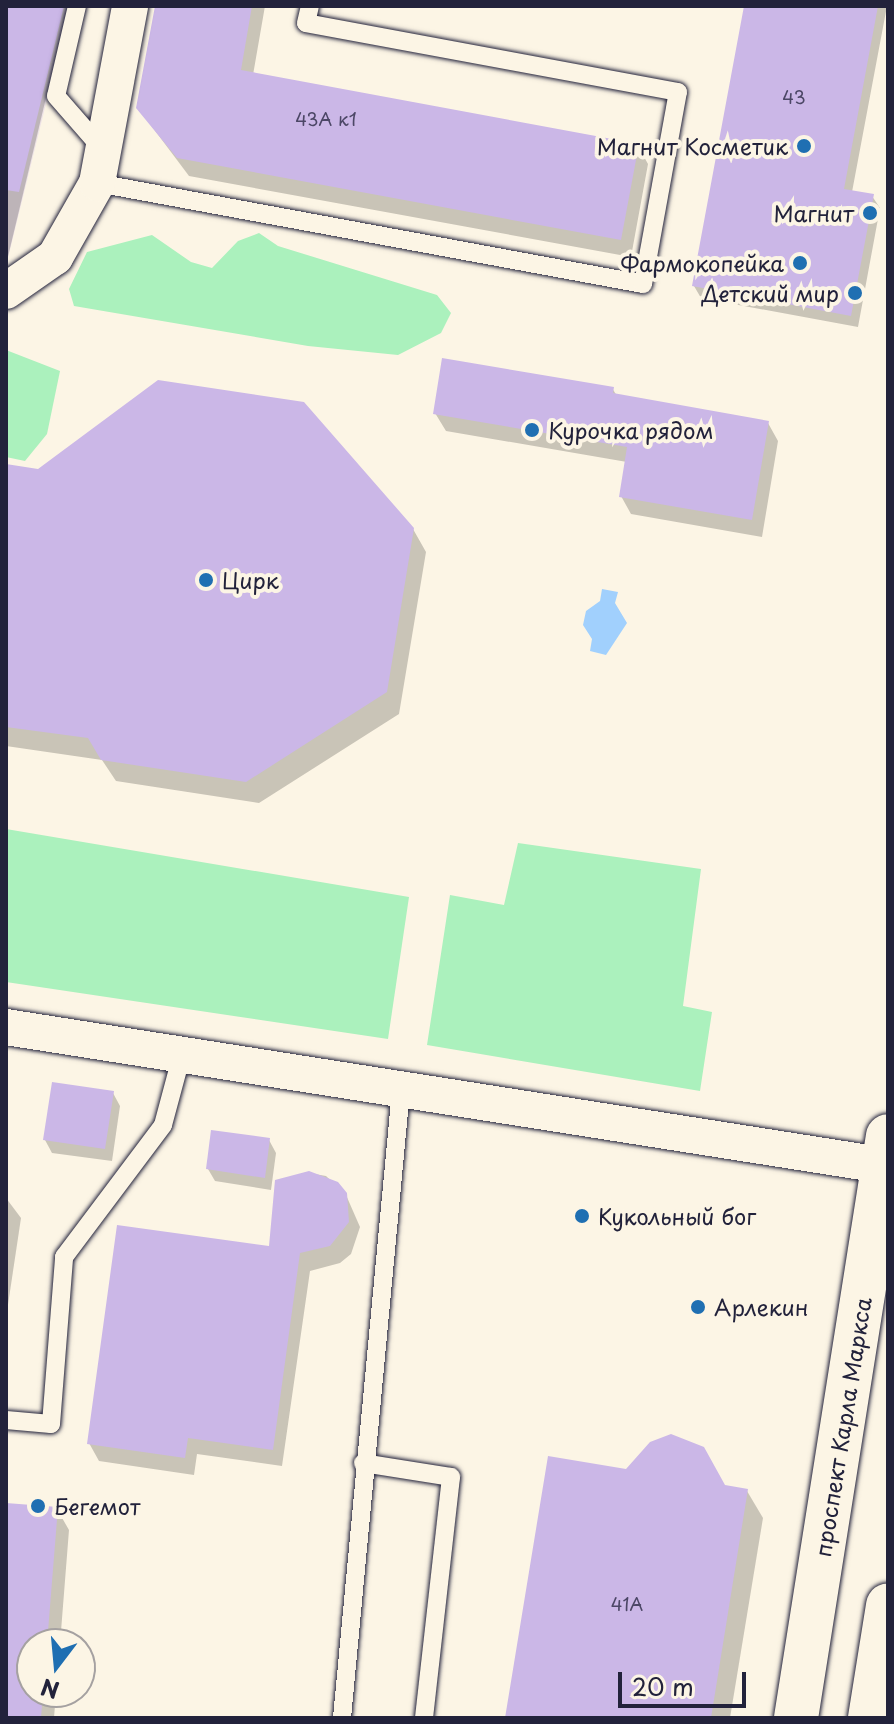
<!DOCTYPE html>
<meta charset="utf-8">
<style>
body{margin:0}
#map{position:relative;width:894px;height:1724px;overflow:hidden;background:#fcf5e5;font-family:"Playpen Sans",sans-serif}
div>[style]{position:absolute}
.built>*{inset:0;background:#ede2e6}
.green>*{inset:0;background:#abf1bd}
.water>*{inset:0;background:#a1d0fd}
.shadow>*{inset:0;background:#0003}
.building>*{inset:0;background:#cbb7e7}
.roads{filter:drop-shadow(0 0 2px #22223b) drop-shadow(0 0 2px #22223b)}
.lane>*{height:18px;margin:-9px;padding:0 9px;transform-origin:9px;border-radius:9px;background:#fcf5e5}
.street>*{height:36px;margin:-18px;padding:0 18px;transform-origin:18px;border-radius:18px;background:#fcf5e5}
.primary>*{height:44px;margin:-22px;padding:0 22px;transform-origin:22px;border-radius:22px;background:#fcf5e5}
.dots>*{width:22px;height:22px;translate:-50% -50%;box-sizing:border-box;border:4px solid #fcf5e5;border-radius:50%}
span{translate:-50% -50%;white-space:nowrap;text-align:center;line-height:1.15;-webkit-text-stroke:8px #fcf5e5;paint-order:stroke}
.number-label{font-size:18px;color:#4c4766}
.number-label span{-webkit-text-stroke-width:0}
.poi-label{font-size:22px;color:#22223b}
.right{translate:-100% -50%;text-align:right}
.left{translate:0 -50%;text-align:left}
.street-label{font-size:22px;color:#22223b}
.frame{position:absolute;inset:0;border:8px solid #22223b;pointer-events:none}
.north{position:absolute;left:16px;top:1628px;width:80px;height:80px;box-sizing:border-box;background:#fcf5e5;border:2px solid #a5a1a1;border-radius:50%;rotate:196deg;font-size:22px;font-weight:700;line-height:32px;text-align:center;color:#22223b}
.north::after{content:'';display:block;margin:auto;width:28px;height:36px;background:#1f6fb2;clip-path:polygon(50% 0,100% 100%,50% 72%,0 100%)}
.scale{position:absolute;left:618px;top:1672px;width:128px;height:36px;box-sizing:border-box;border:4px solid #22223b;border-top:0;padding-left:10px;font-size:24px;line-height:28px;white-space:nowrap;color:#22223b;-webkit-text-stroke:6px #fcf5e5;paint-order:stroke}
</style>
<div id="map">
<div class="built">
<div style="clip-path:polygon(6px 6px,70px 6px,6px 266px)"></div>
</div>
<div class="green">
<div style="clip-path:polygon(259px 233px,278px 246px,437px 295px,451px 313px,441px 333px,398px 355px,308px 346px,74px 306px,69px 289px,87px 252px,152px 235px,191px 262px,212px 268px,238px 241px)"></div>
<div style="clip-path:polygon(6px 350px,60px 371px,47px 434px,25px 461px,6px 457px)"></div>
<div style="clip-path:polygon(6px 829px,409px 897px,388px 1039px,6px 982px)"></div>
<div style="clip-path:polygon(518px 843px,701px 869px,683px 1006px,712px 1012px,700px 1091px,427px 1045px,450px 895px,504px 905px)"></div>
</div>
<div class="water">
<div style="clip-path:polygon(602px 589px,618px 592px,615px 603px,627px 623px,606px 655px,590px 651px,592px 639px,583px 625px,586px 611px,600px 601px)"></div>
</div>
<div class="shadow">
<div style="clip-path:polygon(6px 6px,68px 6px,6px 265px)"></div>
<div style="clip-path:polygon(157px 6px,265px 6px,253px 75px,638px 146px,648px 164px,631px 257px,189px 176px,138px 108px)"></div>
<div style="clip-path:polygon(746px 6px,887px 6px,852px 192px,872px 196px,880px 208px,858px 327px,701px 298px,694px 286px)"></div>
<div style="clip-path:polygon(612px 388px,617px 396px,768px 423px,778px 441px,762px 537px,631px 514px,621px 496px,627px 462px,446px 431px,435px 413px)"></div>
<div style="clip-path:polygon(6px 466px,413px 529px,426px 552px,399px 714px,259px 803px,116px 781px,102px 760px,6px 746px)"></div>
<div style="clip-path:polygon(113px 1093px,120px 1106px,112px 1161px,52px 1153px,45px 1140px)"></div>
<div style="clip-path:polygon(269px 1140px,276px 1153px,271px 1190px,215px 1181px,208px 1169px)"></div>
<div style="clip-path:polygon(309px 1173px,326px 1176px,346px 1195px,360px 1227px,351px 1254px,340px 1263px,310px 1271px,282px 1466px,197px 1454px,194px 1475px,99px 1461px,89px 1443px,271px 1248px)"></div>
<div style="clip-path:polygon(6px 1198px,21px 1218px,6px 1318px)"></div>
<div style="clip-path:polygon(724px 1486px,747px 1491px,763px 1518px,730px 1718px,507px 1718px)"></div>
<div style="clip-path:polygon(6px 1505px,57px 1509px,69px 1530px,60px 1644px,32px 1644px,32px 1692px,56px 1692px,54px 1718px,6px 1718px)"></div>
</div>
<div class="building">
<div style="clip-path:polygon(6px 6px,64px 6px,19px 192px,6px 190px)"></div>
<div style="clip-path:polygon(155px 6px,252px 6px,241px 70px,639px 144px,621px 240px,177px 158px,136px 108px)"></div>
<div style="clip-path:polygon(744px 6px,878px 6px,844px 189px,874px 194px,851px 316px,692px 286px)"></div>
<div style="clip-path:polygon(442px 358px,614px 387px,613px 393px,769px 421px,752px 520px,619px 497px,627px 447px,433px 414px)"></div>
<div style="clip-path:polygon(158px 380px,304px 402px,414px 528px,387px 692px,246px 782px,101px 760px,88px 738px,6px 727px,6px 464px,38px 469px)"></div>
<div style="clip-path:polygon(52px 1082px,114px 1091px,105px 1149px,43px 1140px)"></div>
<div style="clip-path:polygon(211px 1130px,270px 1138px,265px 1178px,206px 1169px)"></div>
<div style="clip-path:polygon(309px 1171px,338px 1182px,347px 1193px,349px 1222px,330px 1246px,300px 1253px,273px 1450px,188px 1438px,185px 1458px,87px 1444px,117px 1225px,269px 1246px,275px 1180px)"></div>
<div style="clip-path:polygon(671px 1434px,704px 1447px,725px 1485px,748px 1489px,711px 1718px,505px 1718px,548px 1456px,626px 1469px,650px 1442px)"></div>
<div style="clip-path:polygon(6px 1503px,58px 1507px,47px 1644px,32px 1644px,32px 1692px,43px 1692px,41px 1718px,6px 1718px)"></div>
</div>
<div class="roads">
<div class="lane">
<div style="left:77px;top:6px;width:92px;rotate:103.1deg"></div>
<div style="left:56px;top:96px;width:73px;rotate:48.9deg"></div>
<div style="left:97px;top:183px;width:555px;rotate:10.48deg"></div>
<div style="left:643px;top:284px;width:195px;rotate:-79.7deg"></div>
<div style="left:678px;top:92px;width:378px;rotate:-169.5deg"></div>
<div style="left:306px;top:23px;width:17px;rotate:-77deg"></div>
<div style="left:6px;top:1420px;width:45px;rotate:5.1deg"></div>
<div style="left:51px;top:1424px;width:168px;rotate:-85.5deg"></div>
<div style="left:64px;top:1257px;width:165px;rotate:-53.1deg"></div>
<div style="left:163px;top:1125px;width:69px;rotate:-75deg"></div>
<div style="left:363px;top:1463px;width:89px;rotate:9deg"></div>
<div style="left:451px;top:1477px;width:243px;rotate:96.4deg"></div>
<div style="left:342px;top:1718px;width:631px;rotate:-84.63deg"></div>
</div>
<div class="street">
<div style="left:6px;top:291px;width:60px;rotate:-34.8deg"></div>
<div style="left:55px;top:257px;width:85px;rotate:-60.4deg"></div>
<div style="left:97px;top:183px;width:180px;rotate:-79.4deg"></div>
<div style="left:6px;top:1027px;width:893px;rotate:8.96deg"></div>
</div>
<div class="primary">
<div style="left:796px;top:1718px;width:589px;rotate:-81.02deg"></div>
<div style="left:870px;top:1718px;width:114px;rotate:-80.9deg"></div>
</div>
</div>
<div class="dots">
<div style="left:804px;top:146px;background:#1f6fb2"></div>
<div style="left:870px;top:213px;background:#1f6fb2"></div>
<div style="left:800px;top:263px;background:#1f6fb2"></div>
<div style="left:855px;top:293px;background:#1f6fb2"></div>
<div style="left:532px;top:430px;background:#1f6fb2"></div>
<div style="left:206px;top:580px;background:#1f6fb2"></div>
<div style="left:582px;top:1216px;background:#1f6fb2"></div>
<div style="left:698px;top:1307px;background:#1f6fb2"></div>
<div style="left:38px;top:1506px;background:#1f6fb2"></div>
</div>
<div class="number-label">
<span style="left:794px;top:97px">43</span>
<span style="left:326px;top:119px">43А к1</span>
<span style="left:627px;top:1604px">41А</span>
</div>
<div class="poi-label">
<span class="right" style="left:788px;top:146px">Магнит Косметик</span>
<span class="right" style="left:854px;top:213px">Магнит</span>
<span class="right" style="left:784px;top:263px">Фармокопейка</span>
<span class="right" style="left:839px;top:293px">Детский мир</span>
<span class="left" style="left:548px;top:430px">Курочка рядом</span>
<span class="left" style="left:222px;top:580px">Цирк</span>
<span class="left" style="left:598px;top:1216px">Кукольный бог</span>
<span class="left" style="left:714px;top:1307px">Арлекин</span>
<span class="left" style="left:54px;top:1506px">Бегемот</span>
</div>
<div class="street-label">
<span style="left:842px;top:1427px;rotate:-81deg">проспект Карла Маркса</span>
</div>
<div class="frame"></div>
<div class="north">N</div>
<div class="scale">20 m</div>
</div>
